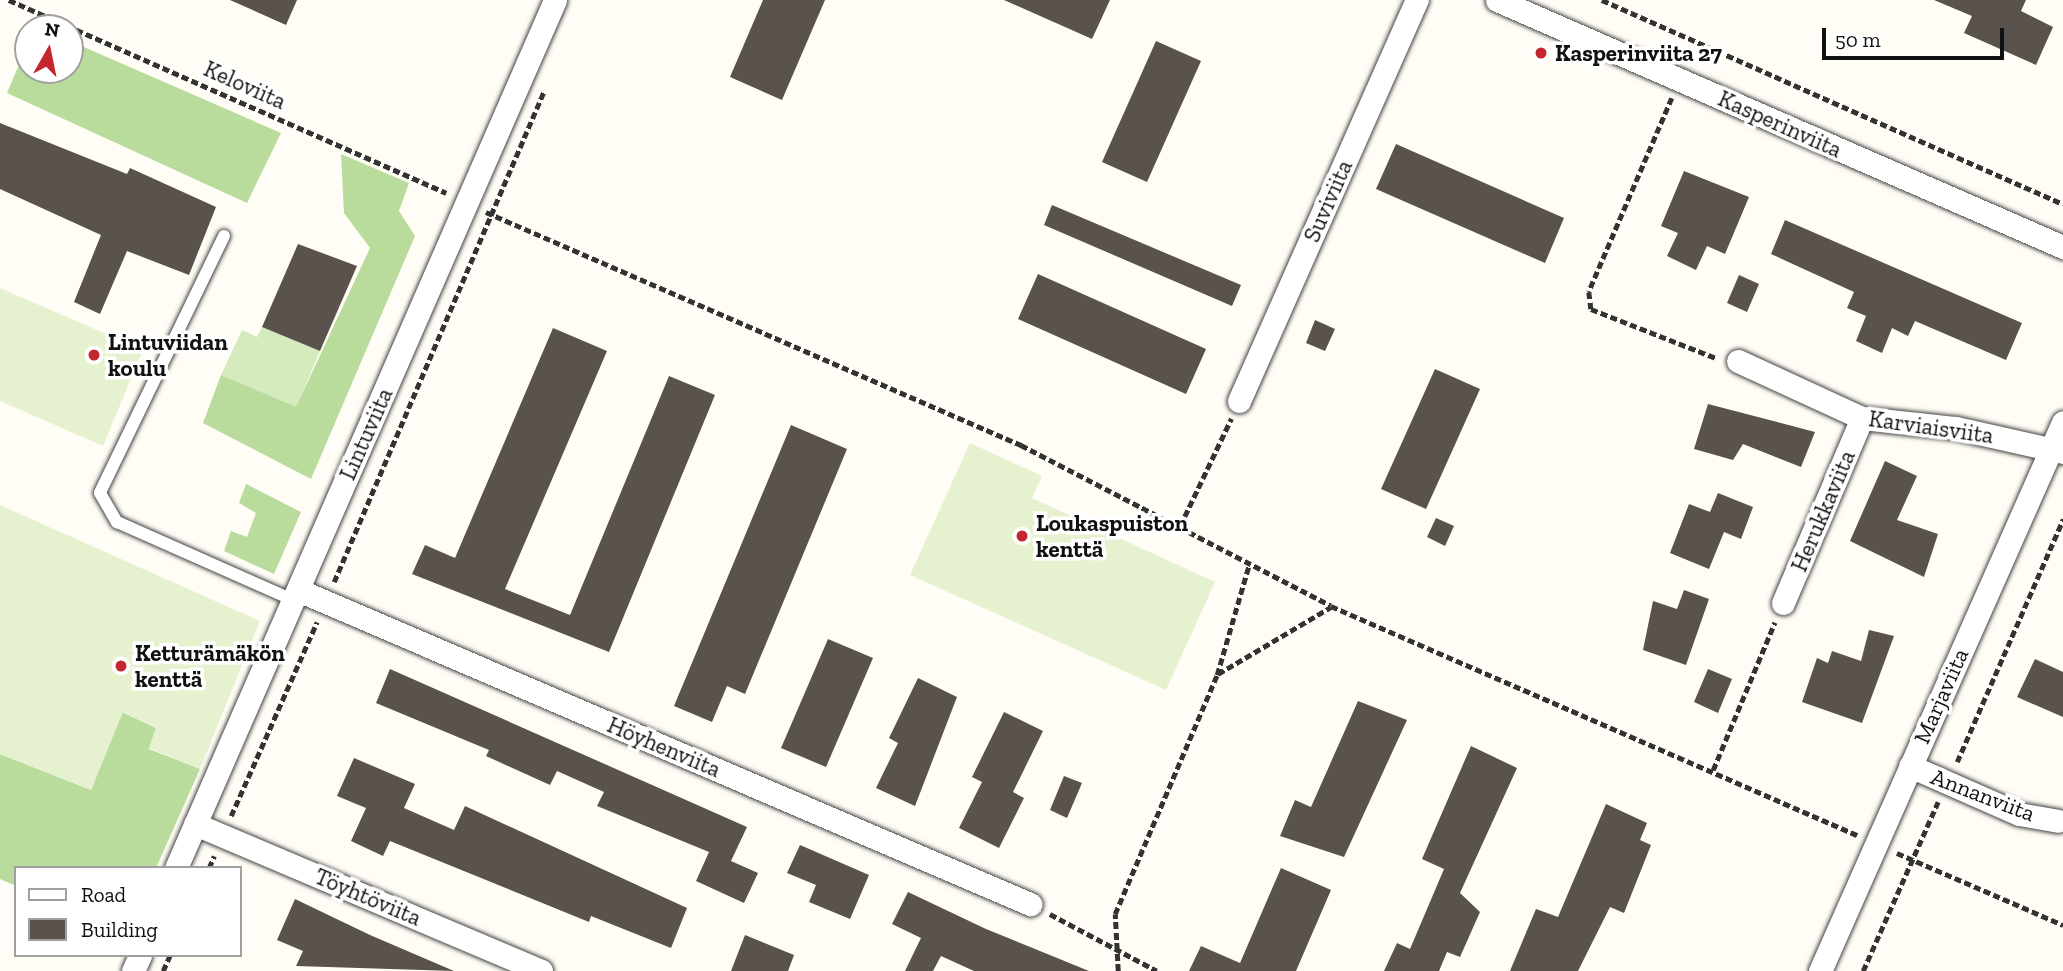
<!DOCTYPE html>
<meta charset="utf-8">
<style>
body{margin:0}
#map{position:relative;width:2063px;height:971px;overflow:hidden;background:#fffdf5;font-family:"Zilla Slab",serif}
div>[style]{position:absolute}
.green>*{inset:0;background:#d5ebbd}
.forest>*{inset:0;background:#b9dc9c}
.pitch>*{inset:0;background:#e6f2cf}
.building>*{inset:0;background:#5a524d}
.path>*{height:4.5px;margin-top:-2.25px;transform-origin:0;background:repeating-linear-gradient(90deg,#333 0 7px,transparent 0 10.5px)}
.roads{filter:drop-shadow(0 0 2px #444) drop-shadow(0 0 2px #444)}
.service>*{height:12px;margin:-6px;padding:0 6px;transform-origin:6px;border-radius:6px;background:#fff}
.minor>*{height:23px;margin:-11.5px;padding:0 11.5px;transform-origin:11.5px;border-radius:11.5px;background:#fff}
.dots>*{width:19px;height:19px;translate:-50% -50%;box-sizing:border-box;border:4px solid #fff;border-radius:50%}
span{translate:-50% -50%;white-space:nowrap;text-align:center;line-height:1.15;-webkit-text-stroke:7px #fff;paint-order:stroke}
.poi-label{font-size:23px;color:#111;font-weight:700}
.left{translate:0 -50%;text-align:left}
.street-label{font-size:23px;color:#111}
.legend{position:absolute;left:14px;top:866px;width:228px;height:91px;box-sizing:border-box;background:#fff;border:2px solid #a0a0a0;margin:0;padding:9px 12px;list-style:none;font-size:21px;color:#111}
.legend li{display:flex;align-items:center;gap:14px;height:35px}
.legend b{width:35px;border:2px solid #a0a0a0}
.north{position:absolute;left:14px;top:14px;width:70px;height:70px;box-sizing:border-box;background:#fff;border:2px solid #a0a0a0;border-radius:50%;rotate:9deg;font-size:19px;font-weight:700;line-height:28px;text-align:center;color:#111}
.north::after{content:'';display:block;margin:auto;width:24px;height:32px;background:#c4262e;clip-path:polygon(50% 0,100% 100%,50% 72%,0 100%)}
.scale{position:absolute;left:1822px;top:28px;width:182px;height:32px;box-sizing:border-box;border:4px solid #111;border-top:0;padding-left:9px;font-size:21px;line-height:24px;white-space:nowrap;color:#111;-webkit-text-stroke:5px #fff;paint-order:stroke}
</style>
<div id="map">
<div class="green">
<div style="clip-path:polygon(262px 327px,320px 351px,296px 408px,221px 375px,242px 330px,257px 337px)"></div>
</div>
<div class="forest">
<div style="clip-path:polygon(70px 41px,281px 133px,247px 203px,7px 93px,28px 43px,28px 70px,70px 70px)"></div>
<div style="clip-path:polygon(341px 154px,409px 183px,399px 211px,415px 236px,311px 479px,203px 423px,221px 375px,296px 407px,370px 248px,344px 213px)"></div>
<div style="clip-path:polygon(246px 484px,301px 512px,274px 574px,224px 551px,231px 531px,247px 537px,256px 513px,239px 503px)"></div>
<div style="clip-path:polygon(122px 712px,156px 728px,149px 749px,200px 769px,156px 868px,16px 868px,16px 886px,0 879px,0 754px,91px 790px)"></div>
</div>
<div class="pitch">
<div style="clip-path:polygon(0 288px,143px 350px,103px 446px,0 401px)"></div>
<div style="clip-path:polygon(970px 443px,1042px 476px,1032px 498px,1215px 582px,1166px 690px,910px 575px)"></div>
<div style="clip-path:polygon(0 505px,260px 621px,200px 769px,149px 748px,156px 728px,123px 712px,91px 790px,0 754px)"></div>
</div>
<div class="building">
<div style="clip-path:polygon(230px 0,297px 0,286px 25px)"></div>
<div style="clip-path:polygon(763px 0,825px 0,782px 100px,730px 77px)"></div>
<div style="clip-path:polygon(1004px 0,1110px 0,1092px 39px)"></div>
<div style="clip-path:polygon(1934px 0,2026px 0,2021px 11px,2053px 27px,2036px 65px,1964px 33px,1972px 16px)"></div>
<div style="clip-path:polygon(1156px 41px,1201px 61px,1147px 182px,1102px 162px)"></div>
<div style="clip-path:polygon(0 123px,127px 174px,130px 168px,216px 207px,189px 275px,127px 251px,100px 314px,74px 302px,101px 235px,0 189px)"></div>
<div style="clip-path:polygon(1396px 144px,1564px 218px,1545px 263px,1376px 189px)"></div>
<div style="clip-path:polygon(1684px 171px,1749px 197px,1725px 254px,1707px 246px,1696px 270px,1667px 256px,1678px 233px,1661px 226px)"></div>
<div style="clip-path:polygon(1052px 205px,1241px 285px,1232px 306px,1044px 225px)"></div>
<div style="clip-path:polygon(1785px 220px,2022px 323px,2006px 360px,1915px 321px,1908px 336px,1892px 328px,1882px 353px,1856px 341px,1866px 316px,1847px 308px,1854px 292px,1771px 254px)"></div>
<div style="clip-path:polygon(298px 244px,357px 266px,320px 351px,262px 327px)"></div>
<div style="clip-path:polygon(1038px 274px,1206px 349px,1186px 394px,1018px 319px)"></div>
<div style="clip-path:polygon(1739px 275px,1759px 284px,1747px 312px,1727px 303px)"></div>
<div style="clip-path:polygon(1315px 320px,1335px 329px,1325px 351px,1306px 343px)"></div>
<div style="clip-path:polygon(553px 328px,607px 351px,505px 589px,570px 615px,669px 376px,715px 395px,609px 652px,412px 574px,425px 545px,455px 558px)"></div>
<div style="clip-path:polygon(1435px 369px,1480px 389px,1426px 509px,1381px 489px)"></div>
<div style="clip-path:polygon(1708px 404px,1815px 432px,1801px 467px,1743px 444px,1733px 460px,1694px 449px)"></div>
<div style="clip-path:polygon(791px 425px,847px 449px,745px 694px,727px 686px,712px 722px,674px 706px)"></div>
<div style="clip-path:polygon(1885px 461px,1917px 476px,1897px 520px,1938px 534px,1924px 577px,1850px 541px)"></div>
<div style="clip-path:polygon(1718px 493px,1753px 507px,1741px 539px,1724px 532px,1709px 569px,1670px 553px,1689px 504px,1710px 512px)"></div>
<div style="clip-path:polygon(1436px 518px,1454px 526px,1445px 546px,1427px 537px)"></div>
<div style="clip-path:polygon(1684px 590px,1709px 599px,1686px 665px,1643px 650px,1653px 601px,1677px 609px)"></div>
<div style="clip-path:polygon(1869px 630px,1894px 636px,1862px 723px,1802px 702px,1817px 658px,1828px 663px,1832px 651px,1861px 661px)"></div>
<div style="clip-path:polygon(828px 639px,873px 658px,826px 767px,781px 748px)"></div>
<div style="clip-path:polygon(2035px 659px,2063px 672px,2063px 717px,2017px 697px)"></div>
<div style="clip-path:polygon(390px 669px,747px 827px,731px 861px,758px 873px,744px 903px,696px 881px,709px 852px,597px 806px,604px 792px,557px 771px,550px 785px,486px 756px,489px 750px,376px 703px)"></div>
<div style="clip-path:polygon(1708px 669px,1732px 679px,1718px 713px,1694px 702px)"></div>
<div style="clip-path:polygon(918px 678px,957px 697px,915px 806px,876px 788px,898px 743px,889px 738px)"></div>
<div style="clip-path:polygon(1358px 701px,1407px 720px,1344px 857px,1280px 836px,1295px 800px,1311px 807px)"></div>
<div style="clip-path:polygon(1004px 712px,1043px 731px,1013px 792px,1024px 798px,999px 848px,959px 828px,982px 782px,972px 777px)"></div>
<div style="clip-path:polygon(1471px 746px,1517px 768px,1460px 893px,1480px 912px,1460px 957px,1447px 952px,1439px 971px,1384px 971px,1397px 943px,1410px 949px,1444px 869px,1422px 859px)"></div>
<div style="clip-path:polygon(354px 758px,415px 784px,404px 808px,454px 830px,465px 806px,687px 908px,671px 948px,591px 916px,589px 922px,390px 841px,383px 856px,351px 841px,366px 808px,337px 796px)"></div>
<div style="clip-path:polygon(1064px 776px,1082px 783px,1067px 818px,1050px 810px)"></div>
<div style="clip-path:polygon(1606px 804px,1647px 823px,1640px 840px,1651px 845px,1624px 913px,1610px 907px,1578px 971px,1510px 971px,1536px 909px,1558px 917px)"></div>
<div style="clip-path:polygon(800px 845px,869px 875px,850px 919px,809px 902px,816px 885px,787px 873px)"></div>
<div style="clip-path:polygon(1281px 868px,1331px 890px,1296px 971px,1189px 971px,1201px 946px,1240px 963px)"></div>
<div style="clip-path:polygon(908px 892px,986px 929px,1089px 971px,974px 971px,941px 956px,933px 971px,905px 971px,921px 938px,892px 924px)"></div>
<div style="clip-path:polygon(295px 899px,370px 935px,454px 971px,296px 966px,303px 951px,277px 940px)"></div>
<div style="clip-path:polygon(745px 935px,794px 955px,788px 971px,731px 971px)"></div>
</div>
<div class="path">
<div style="left:9px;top:0;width:478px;rotate:23.8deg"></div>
<div style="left:1602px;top:0;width:504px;rotate:23.87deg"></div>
<div style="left:1672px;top:98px;width:211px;rotate:113.2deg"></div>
<div style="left:1589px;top:292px;width:17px;rotate:83deg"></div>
<div style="left:1591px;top:309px;width:134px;rotate:21.4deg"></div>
<div style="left:486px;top:212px;width:584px;rotate:23.53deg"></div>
<div style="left:1021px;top:445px;width:349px;rotate:27.4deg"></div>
<div style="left:1331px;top:606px;width:574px;rotate:23.53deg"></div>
<div style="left:1180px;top:526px;width:119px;rotate:-64.5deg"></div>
<div style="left:334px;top:582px;width:534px;rotate:-66.84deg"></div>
<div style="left:1218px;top:674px;width:131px;rotate:-30.7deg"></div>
<div style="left:1957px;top:762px;width:265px;rotate:-66.4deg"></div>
<div style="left:1713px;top:770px;width:160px;rotate:-67.3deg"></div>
<div style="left:231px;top:816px;width:212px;rotate:-66.1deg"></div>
<div style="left:1897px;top:853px;width:181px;rotate:23.4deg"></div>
<div style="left:209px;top:868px;width:13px;rotate:-67deg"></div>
<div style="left:1050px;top:914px;width:121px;rotate:28deg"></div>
<div style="left:163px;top:971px;width:17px;rotate:-66deg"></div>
<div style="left:1118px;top:971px;width:57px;rotate:-93deg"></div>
<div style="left:1115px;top:914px;width:260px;rotate:-66.9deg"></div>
<div style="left:1217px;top:675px;width:115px;rotate:-73.8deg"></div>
<div style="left:1863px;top:971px;width:185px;rotate:-66.1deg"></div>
</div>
<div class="roads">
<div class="service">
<div style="left:224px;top:236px;width:285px;rotate:115.8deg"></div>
<div style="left:100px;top:493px;width:34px;rotate:60deg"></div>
<div style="left:117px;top:522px;width:193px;rotate:23.9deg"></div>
</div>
<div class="minor">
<div style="left:1497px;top:0;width:618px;rotate:23.58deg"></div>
<div style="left:1738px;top:361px;width:136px;rotate:24.7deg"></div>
<div style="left:1862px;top:418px;width:95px;rotate:6.1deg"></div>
<div style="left:1956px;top:428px;width:110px;rotate:12.6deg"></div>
<div style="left:1239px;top:401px;width:439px;rotate:-66.1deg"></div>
<div style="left:298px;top:590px;width:797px;rotate:23.22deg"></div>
<div style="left:1783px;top:603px;width:201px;rotate:-66.9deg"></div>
<div style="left:1910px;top:766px;width:119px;rotate:23.8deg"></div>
<div style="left:2019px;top:814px;width:39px;rotate:10deg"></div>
<div style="left:195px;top:824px;width:376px;rotate:23deg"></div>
<div style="left:176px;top:868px;width:947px;rotate:-66.41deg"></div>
<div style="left:133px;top:971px;width:17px;rotate:-66deg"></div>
<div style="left:1820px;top:971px;width:600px;rotate:-66.12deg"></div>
</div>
</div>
<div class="dots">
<div style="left:1541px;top:53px;background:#c4262e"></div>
<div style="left:94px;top:355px;background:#c4262e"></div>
<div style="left:1022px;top:536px;background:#c4262e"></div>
<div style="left:121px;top:666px;background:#c4262e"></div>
</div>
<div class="poi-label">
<span class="left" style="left:1555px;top:53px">Kasperinviita 27</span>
<span class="left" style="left:108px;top:355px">Lintuviidan<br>koulu</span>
<span class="left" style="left:1036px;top:536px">Loukaspuiston<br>kenttä</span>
<span class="left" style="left:135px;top:666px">Ketturämäkön<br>kenttä</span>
</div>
<div class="street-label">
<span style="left:245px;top:85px;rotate:24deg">Keloviita</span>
<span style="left:1780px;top:124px;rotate:24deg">Kasperinviita</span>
<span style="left:1328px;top:201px;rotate:-66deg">Suviviita</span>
<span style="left:1931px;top:427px;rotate:8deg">Karviaisviita</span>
<span style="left:366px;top:434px;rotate:-66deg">Lintuviita</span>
<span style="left:1823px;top:511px;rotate:-67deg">Herukkaviita</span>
<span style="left:1941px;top:696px;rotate:-66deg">Marjaviita</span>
<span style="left:664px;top:747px;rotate:23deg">Höyhenviita</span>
<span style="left:1983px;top:795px;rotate:21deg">Annanviita</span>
<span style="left:368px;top:897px;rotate:23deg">Töyhtöviita</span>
</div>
<ul class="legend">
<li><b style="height:9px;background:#fff"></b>Road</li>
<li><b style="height:19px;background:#5a524d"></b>Building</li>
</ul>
<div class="north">N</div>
<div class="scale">50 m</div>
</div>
